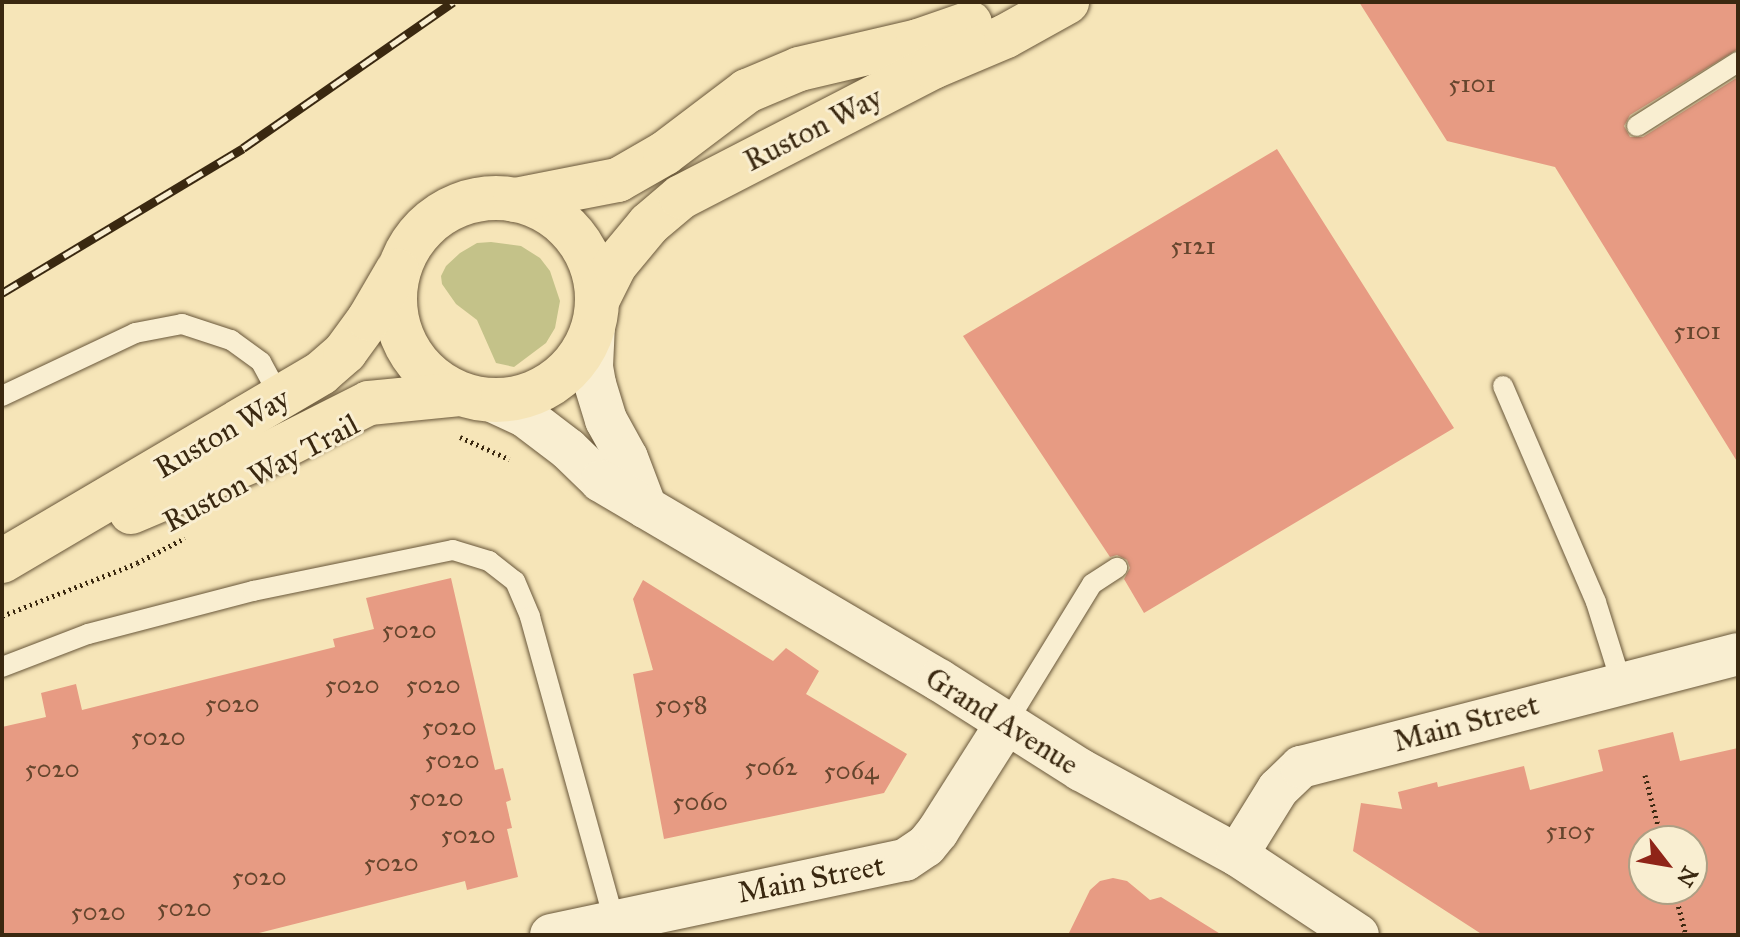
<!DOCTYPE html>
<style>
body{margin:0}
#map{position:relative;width:1740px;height:937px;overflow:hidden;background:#f6e5b8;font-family:"IM FELL Great Primer",serif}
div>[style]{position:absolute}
.green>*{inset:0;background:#c4c289}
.building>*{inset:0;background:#e79b83}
.path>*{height:5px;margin-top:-2.5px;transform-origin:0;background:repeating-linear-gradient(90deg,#3a2810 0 2px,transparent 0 6px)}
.roads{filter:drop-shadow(0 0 2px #69573a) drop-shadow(0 0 2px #69573a)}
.service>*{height:20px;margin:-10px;padding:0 10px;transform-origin:10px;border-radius:10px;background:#f9eed1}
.minor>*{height:42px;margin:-21px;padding:0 21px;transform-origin:21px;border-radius:21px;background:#f9eed1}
.primary>*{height:44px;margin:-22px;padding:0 22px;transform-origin:22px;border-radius:22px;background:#f6e5b8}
.primary>.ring{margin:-22px;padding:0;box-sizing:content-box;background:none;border:44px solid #f6e5b8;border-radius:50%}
.rail>*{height:9px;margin-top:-4.5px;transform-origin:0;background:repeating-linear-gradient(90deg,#f9eed1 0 18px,#3a2810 0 36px);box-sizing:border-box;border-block:2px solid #3a2810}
span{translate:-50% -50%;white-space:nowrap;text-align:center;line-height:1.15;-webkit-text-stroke:6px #f9eed1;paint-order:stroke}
.number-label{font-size:26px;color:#65452d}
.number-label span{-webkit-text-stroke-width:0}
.street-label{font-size:30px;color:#3a2810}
.frame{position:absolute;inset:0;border:4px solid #3a2810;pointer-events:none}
.north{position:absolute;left:1628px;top:825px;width:80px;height:80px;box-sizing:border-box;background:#f9eed1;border:2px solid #ad9f84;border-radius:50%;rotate:121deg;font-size:22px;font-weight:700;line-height:32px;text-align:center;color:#3a2810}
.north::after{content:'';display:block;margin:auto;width:28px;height:36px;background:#8f2418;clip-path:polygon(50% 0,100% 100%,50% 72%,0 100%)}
</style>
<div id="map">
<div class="green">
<div style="clip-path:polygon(491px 242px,521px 246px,540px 258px,550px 271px,560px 301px,555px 328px,546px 343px,514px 367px,496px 363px,477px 320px,456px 304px,442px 284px,441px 276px,446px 266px,460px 253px,477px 243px)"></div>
</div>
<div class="building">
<div style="clip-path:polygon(1359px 2px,1738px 2px,1738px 49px,1630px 115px,1624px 126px,1630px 137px,1643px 137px,1738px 77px,1738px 463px,1555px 167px,1447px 141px)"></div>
<div style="clip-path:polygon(1277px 149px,1454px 428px,1144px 613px,1124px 579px,1130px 568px,1127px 560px,1117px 555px,1110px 557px,963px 336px)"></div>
<div style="clip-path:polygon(451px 578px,495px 770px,503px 768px,511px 800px,506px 802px,512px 828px,507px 829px,518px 877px,467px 890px,465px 881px,251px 935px,2px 935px,2px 727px,46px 717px,41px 693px,76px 684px,82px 710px,335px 647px,333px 639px,374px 629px,366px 598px)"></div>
<div style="clip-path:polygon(643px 580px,773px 661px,786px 648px,819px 671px,806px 694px,907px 754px,884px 793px,664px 839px,633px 674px,653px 670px,633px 599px)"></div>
<div style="clip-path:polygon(evenodd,1673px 732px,1680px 761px,1738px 748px,1738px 935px,1483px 935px,1353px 851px,1361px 803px,1402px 809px,1398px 792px,1437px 782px,1438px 787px,1524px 766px,1530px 790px,1603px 771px,1598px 750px,1673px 732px,1644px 841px,1692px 841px,1692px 889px,1644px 889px,1644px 841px)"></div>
<div style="clip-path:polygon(1113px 878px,1127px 881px,1150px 900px,1161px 897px,1222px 935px,1068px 935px,1090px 890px,1100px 881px)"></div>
</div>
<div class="path">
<div style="left:460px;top:437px;width:54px;rotate:24.2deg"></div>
<div style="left:2px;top:616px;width:145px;rotate:-21.4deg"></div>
<div style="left:137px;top:563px;width:54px;rotate:-27.5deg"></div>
<div style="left:1645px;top:775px;width:68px;rotate:75.6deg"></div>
<div style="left:1674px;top:889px;width:48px;rotate:75.4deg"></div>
</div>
<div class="roads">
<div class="service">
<div style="left:1637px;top:126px;width:120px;rotate:-32.4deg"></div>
<div style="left:1503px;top:386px;width:235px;rotate:66.7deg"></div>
<div style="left:1596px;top:602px;width:84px;rotate:72.6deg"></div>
<div style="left:2px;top:396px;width:147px;rotate:-25.3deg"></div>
<div style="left:135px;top:333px;width:48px;rotate:-10.8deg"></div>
<div style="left:182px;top:324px;width:52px;rotate:18.1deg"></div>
<div style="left:231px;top:340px;width:37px;rotate:36deg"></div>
<div style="left:261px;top:362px;width:42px;rotate:61.6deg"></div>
<div style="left:2px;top:667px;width:92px;rotate:-21deg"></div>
<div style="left:88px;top:634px;width:171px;rotate:-14.6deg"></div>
<div style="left:253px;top:591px;width:204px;rotate:-11.6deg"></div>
<div style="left:453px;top:550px;width:38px;rotate:17deg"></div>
<div style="left:489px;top:561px;width:33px;rotate:38deg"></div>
<div style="left:515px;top:581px;width:39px;rotate:67deg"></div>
<div style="left:530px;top:617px;width:314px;rotate:74.5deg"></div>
<div style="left:1006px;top:724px;width:164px;rotate:-58.4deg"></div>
<div style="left:1092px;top:584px;width:30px;rotate:-33deg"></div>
</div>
<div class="minor">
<div style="left:594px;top:324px;width:43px;rotate:92.7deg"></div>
<div style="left:592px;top:367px;width:17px;rotate:80deg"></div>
<div style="left:595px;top:384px;width:38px;rotate:73deg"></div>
<div style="left:606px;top:420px;width:43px;rotate:61.1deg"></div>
<div style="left:627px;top:458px;width:53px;rotate:69.2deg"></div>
<div style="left:492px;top:401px;width:38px;rotate:25deg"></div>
<div style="left:526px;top:417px;width:53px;rotate:37.3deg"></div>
<div style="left:568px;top:449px;width:46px;rotate:44.1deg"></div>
<div style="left:601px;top:481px;width:392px;rotate:30.5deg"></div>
<div style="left:939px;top:680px;width:168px;rotate:32.4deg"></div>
<div style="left:1081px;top:770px;width:178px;rotate:28.6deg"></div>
<div style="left:1237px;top:855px;width:145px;rotate:33.5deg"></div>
<div style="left:1237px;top:855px;width:78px;rotate:-58.2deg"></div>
<div style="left:1278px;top:789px;width:32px;rotate:-44deg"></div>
<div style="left:1301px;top:767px;width:451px;rotate:-14.5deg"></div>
<div style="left:551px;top:935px;width:362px;rotate:-12deg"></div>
<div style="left:905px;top:860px;width:25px;rotate:-34deg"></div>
<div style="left:926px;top:846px;width:19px;rotate:-51deg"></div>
<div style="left:938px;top:831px;width:127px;rotate:-57.6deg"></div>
</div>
<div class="primary">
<div class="ring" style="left:395px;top:198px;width:158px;height:158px"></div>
<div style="left:515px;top:200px;width:105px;rotate:-11deg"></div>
<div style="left:618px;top:180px;width:54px;rotate:-29.9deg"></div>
<div style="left:665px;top:153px;width:103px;rotate:-37.1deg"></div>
<div style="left:747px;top:91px;width:56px;rotate:-22.9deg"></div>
<div style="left:799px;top:69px;width:122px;rotate:-13.2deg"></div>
<div style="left:918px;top:41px;width:55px;rotate:-19.1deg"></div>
<div style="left:597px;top:301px;width:40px;rotate:-63.4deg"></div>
<div style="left:615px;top:265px;width:53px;rotate:-50.3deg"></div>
<div style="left:649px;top:224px;width:42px;rotate:-40.2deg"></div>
<div style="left:681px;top:197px;width:284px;rotate:-27.3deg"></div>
<div style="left:933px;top:67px;width:79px;rotate:-23deg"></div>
<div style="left:1006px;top:36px;width:70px;rotate:-29.1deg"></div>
<div style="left:131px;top:512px;width:151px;rotate:-23deg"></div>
<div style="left:270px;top:453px;width:111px;rotate:-26.8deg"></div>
<div style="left:369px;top:403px;width:91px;rotate:-5.6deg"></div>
<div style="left:2px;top:561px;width:370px;rotate:-30.5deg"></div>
<div style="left:321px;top:373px;width:32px;rotate:-41deg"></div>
<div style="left:345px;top:352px;width:41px;rotate:-54deg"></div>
<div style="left:369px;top:319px;width:56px;rotate:-59.7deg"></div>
</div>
</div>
<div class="rail">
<div style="left:2px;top:293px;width:281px;rotate:-31deg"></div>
<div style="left:243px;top:148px;width:256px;rotate:-34.8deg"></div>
</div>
<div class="number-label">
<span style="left:1472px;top:84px">5101</span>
<span style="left:1193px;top:246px">5121</span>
<span style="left:1697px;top:331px">5101</span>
<span style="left:409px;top:630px">5020</span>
<span style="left:352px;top:685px">5020</span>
<span style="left:433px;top:685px">5020</span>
<span style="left:232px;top:704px">5020</span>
<span style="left:681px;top:705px">5058</span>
<span style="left:449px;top:727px">5020</span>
<span style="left:158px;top:737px">5020</span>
<span style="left:452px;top:760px">5020</span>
<span style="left:771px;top:767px">5062</span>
<span style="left:52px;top:769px">5020</span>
<span style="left:851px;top:771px">5064</span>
<span style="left:436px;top:798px">5020</span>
<span style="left:700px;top:802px">5060</span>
<span style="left:1570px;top:831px">5105</span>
<span style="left:468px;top:835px">5020</span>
<span style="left:391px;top:863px">5020</span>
<span style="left:259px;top:877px">5020</span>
<span style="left:184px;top:908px">5020</span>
<span style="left:98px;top:912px">5020</span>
</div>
<div class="street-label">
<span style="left:813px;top:129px;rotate:-27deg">Ruston Way</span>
<span style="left:222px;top:433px;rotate:-30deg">Ruston Way</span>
<span style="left:261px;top:473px;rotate:-28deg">Ruston Way Trail</span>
<span style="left:1002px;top:721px;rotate:32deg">Grand Avenue</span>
<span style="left:1466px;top:723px;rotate:-15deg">Main Street</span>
<span style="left:811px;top:879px;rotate:-11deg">Main Street</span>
</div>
<div class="frame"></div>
<div class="north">N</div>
</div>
